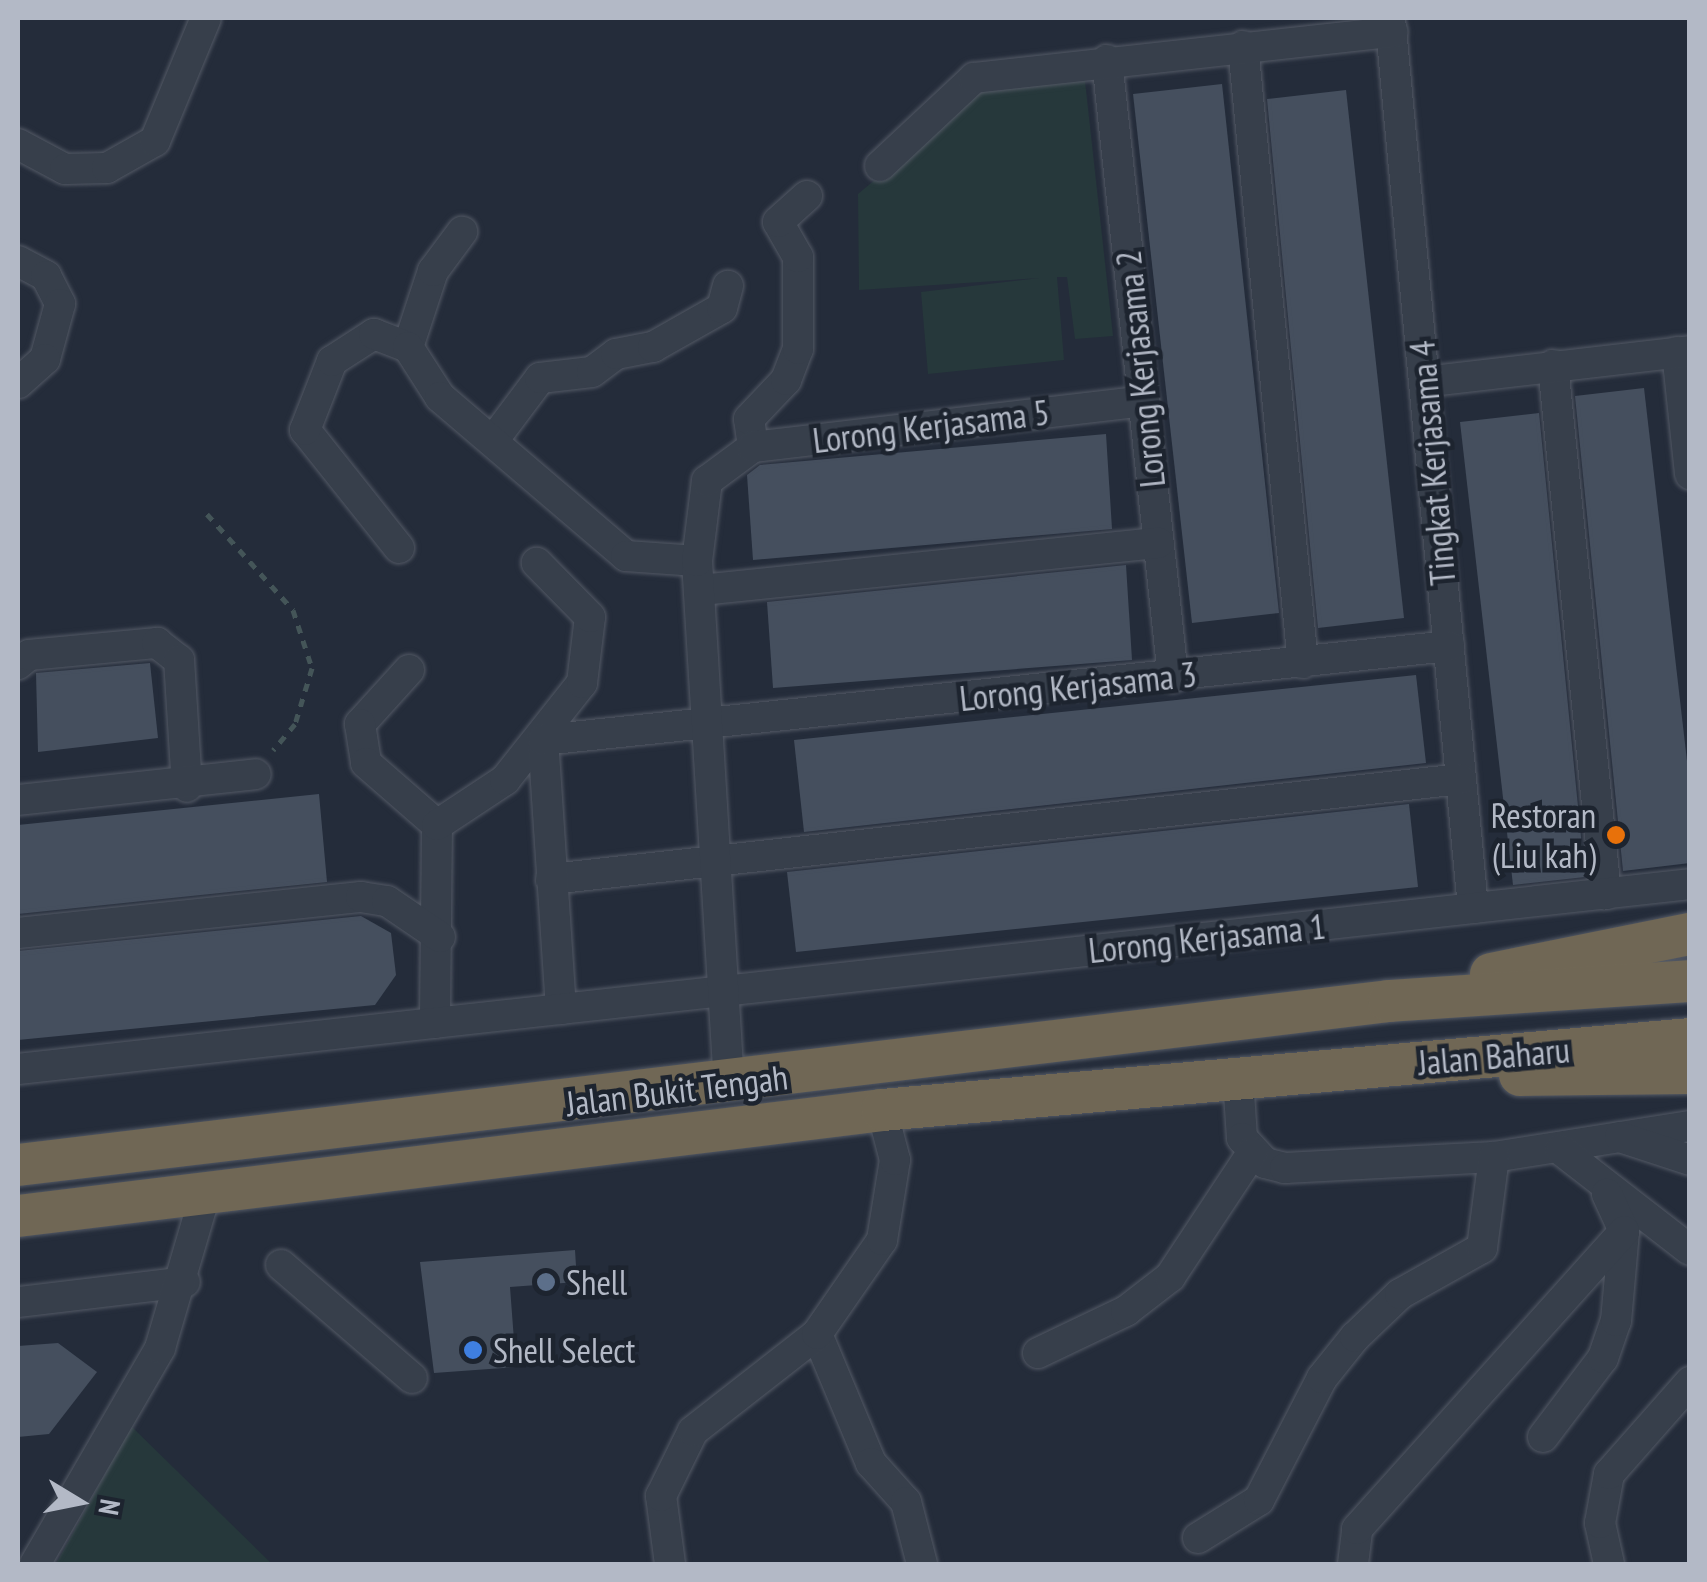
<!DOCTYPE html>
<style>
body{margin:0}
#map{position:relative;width:1707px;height:1582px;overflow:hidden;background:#242c3a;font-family:"PT Sans Narrow",sans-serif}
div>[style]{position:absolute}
.green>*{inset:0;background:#26383b}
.building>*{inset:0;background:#454f5e}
.path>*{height:5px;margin-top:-2.5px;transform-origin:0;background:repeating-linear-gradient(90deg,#445558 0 8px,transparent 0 16px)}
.roads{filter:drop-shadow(0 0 2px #535965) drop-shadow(0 0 2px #535965)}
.minor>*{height:30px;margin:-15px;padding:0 15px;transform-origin:15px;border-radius:15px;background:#373f4b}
.highway>*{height:42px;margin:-21px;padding:0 21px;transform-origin:21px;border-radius:21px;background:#706755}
.dots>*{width:28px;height:28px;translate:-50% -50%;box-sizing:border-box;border:5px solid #1d242f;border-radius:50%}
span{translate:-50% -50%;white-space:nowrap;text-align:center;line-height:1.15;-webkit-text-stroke:9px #1d242f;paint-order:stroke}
.street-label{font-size:35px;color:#b3b9c6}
.poi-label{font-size:35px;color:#b3b9c6}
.right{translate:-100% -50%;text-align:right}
.left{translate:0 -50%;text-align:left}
.frame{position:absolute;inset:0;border:20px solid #b3b9c6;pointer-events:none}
.north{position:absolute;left:30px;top:1452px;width:100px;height:100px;-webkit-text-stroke:8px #1d242f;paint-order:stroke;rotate:100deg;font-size:28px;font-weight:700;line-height:40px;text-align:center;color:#b3b9c6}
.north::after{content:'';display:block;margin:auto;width:35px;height:45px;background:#b3b9c6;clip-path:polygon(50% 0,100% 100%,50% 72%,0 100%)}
</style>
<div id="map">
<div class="green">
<div style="clip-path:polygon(1085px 81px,1113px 336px,1075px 339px,1067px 277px,1057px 277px,1064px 360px,928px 374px,921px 292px,1040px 278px,859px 290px,858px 194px,982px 90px)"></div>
<div style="clip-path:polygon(131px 1426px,272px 1564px,56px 1564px)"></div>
</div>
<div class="building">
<div style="clip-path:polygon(1222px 84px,1279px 613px,1192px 623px,1133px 94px)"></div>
<div style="clip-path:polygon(1346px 90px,1404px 618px,1318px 628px,1267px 99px)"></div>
<div style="clip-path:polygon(1644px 388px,1690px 787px,1690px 863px,1623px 871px,1575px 396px)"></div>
<div style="clip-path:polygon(1539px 413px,1585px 877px,1513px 885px,1460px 422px)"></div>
<div style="clip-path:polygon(1106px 434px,1112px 529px,753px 560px,747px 475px,760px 465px)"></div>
<div style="clip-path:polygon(1126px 565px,1132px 660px,773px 688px,767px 602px)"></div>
<div style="clip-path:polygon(150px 663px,158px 738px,38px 752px,36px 673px)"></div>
<div style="clip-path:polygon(1416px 675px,1426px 763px,804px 832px,794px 740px)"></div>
<div style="clip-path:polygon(319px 794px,327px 882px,18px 914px,18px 825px)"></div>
<div style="clip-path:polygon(1409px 804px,1418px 887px,796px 952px,787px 872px)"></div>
<div style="clip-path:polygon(361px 916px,391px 933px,396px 975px,375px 1005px,18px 1040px,18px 951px)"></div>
<div style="clip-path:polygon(575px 1250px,577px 1282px,510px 1287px,516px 1367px,434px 1373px,420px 1262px)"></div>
<div style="clip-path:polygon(58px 1343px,97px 1372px,49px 1434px,18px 1437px,18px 1346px)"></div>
</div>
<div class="path">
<div style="left:207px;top:514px;width:129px;rotate:48.1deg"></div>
<div style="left:293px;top:610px;width:61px;rotate:71.9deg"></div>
<div style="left:312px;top:668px;width:59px;rotate:106.9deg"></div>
<div style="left:295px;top:724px;width:34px;rotate:130deg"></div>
</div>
<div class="roads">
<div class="minor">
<div style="left:1390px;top:18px;width:894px;rotate:84.67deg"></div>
<div style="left:1243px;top:46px;width:620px;rotate:84.45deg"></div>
<div style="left:1107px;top:60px;width:621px;rotate:83.89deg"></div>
<div style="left:18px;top:144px;width:53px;rotate:28deg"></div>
<div style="left:65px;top:169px;width:42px;rotate:-1.4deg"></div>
<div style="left:107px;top:168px;width:55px;rotate:-29.4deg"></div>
<div style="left:155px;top:141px;width:133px;rotate:-67.5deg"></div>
<div style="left:880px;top:166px;width:129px;rotate:-43.1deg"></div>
<div style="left:974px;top:78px;width:421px;rotate:-6.3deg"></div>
<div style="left:18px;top:261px;width:32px;rotate:28deg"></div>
<div style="left:46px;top:276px;width:31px;rotate:63deg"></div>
<div style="left:60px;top:304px;width:57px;rotate:105.3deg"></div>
<div style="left:45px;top:359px;width:36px;rotate:138deg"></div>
<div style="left:408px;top:347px;width:80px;rotate:-71.8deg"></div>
<div style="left:433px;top:271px;width:49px;rotate:-53.4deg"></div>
<div style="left:1677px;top:352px;width:123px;rotate:83.9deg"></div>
<div style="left:1553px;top:365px;width:532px;rotate:84.28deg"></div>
<div style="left:1424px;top:382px;width:268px;rotate:-6.6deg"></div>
<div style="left:495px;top:438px;width:75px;rotate:-53.1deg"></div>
<div style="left:540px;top:378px;width:52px;rotate:-6.6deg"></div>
<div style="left:592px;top:372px;width:30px;rotate:-37deg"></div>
<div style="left:616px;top:354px;width:38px;rotate:-11deg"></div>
<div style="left:653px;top:347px;width:79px;rotate:-29.5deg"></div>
<div style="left:722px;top:308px;width:23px;rotate:-75deg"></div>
<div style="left:753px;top:447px;width:28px;rotate:-98deg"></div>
<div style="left:749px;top:419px;width:54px;rotate:-46.5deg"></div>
<div style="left:786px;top:380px;width:33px;rotate:-69deg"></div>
<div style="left:798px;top:349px;width:92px;rotate:-90deg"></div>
<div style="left:798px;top:257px;width:40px;rotate:-119.7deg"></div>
<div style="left:778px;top:222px;width:39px;rotate:-42deg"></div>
<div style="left:399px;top:548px;width:151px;rotate:-128.5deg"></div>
<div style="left:305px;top:430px;width:74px;rotate:-68.6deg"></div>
<div style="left:332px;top:361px;width:50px;rotate:-32.7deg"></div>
<div style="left:374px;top:334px;width:36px;rotate:21deg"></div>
<div style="left:408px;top:347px;width:59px;rotate:57.4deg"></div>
<div style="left:440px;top:397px;width:245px;rotate:40.5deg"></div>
<div style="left:626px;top:556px;width:71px;rotate:4deg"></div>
<div style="left:701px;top:590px;width:460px;rotate:-5.9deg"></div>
<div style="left:18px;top:664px;width:14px;rotate:-39deg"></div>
<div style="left:29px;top:655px;width:129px;rotate:-5.4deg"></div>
<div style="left:157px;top:643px;width:28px;rotate:38deg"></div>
<div style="left:179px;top:660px;width:127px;rotate:86.4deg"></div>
<div style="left:409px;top:670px;width:73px;rotate:132.2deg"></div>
<div style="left:360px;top:724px;width:39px;rotate:81deg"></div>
<div style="left:366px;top:763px;width:94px;rotate:41.1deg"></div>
<div style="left:437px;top:825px;width:198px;rotate:90.6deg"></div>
<div style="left:18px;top:800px;width:239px;rotate:-6.2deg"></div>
<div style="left:437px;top:825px;width:82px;rotate:-33.5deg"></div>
<div style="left:505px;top:780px;width:124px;rotate:-51.6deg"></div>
<div style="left:582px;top:683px;width:66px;rotate:-83.1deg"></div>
<div style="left:590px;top:617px;width:76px;rotate:-134.5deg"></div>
<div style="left:551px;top:879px;width:915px;rotate:-6.27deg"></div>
<div style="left:18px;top:933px;width:345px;rotate:-6deg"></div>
<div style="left:361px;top:897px;width:26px;rotate:9deg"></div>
<div style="left:387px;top:901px;width:64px;rotate:34.2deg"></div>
<div style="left:561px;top:1009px;width:270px;rotate:-93.8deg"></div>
<div style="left:543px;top:740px;width:911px;rotate:-5.92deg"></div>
<div style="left:18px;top:1069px;width:1682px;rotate:-6.31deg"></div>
<div style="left:1238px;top:1078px;width:60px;rotate:86.2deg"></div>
<div style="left:1242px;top:1138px;width:34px;rotate:47deg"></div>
<div style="left:1265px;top:1163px;width:21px;rotate:14deg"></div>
<div style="left:1285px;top:1168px;width:209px;rotate:-3deg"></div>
<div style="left:1494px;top:1157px;width:198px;rotate:-9deg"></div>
<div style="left:729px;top:1084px;width:524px;rotate:-93.5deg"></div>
<div style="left:697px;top:561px;width:81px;rotate:-82.9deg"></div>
<div style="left:707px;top:481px;width:57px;rotate:-36.5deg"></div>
<div style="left:753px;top:447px;width:394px;rotate:-6.7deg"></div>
<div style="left:1620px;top:1137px;width:74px;rotate:18.2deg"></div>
<div style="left:1561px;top:1150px;width:163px;rotate:37.8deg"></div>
<div style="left:281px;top:1265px;width:173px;rotate:40.8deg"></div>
<div style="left:18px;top:1302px;width:168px;rotate:-6.8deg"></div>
<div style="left:817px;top:1334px;width:140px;rotate:67.3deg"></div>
<div style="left:871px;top:1463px;width:52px;rotate:48.1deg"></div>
<div style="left:906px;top:1502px;width:64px;rotate:75.5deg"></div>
<div style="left:1038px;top:1353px;width:98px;rotate:-25.5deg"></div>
<div style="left:1126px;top:1311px;width:56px;rotate:-37.7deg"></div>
<div style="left:1170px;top:1277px;width:149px;rotate:-56.5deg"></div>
<div style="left:1543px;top:1437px;width:99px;rotate:-52.8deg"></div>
<div style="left:1603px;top:1358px;width:39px;rotate:-71deg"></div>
<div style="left:1616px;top:1321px;width:90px;rotate:-84.9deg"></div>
<div style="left:1624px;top:1231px;width:41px;rotate:-114.7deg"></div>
<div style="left:1198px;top:1538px;width:72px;rotate:-31.9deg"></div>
<div style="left:1259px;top:1500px;width:137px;rotate:-62.7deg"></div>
<div style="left:1322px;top:1378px;width:53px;rotate:-51.2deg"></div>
<div style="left:1355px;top:1337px;width:62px;rotate:-43.7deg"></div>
<div style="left:1400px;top:1294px;width:94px;rotate:-29.3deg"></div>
<div style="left:1482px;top:1248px;width:92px;rotate:-82.5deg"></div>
<div style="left:35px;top:1564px;width:250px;rotate:-59.9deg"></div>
<div style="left:160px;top:1348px;width:159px;rotate:-73.6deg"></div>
<div style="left:670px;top:1564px;width:69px;rotate:-97.5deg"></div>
<div style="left:661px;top:1496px;width:72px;rotate:-63.8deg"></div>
<div style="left:693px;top:1431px;width:157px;rotate:-38deg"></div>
<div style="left:817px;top:1334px;width:114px;rotate:-55.3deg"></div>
<div style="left:882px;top:1240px;width:81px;rotate:-80.8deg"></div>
<div style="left:895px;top:1160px;width:52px;rotate:-104.6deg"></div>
<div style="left:1353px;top:1564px;width:35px;rotate:-83deg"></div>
<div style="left:1357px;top:1529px;width:400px;rotate:-48.1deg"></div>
<div style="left:1609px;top:1564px;width:42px;rotate:-102.4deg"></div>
<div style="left:1600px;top:1523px;width:50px;rotate:-79.6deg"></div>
<div style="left:1609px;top:1474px;width:123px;rotate:-48.6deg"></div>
</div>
<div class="highway">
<div style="left:1491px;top:974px;width:203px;rotate:-11.4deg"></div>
<div style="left:1520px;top:1075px;width:170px;rotate:-0.7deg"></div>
<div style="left:18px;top:1165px;width:1381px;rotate:-6.82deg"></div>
<div style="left:1389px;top:1001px;width:302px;rotate:-3.8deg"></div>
<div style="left:18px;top:1216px;width:870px;rotate:-6.99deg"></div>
<div style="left:882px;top:1110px;width:811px;rotate:-5.02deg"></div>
</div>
</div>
<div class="dots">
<div style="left:1616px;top:835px;background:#e8710a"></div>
<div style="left:546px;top:1282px;background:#5c6f8a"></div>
<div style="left:473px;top:1350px;background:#3f7fe0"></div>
</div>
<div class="street-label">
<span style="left:1140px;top:369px;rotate:-96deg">Lorong Kerjasama 2</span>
<span style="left:931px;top:426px;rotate:-7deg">Lorong Kerjasama 5</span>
<span style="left:1432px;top:463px;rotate:-95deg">Tingkat Kerjasama 4</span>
<span style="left:1078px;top:686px;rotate:-6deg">Lorong Kerjasama 3</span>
<span style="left:1207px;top:938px;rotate:-6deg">Lorong Kerjasama 1</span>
<span style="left:1494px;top:1056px;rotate:-5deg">Jalan Baharu</span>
<span style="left:677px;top:1090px;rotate:-7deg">Jalan Bukit Tengah</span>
</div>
<div class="poi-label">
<span class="right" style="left:1596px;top:835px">Restoran<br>(Liu kah)</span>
<span class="left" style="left:566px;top:1282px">Shell</span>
<span class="left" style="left:493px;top:1350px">Shell Select</span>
</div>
<div class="frame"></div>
<div class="north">N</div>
</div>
